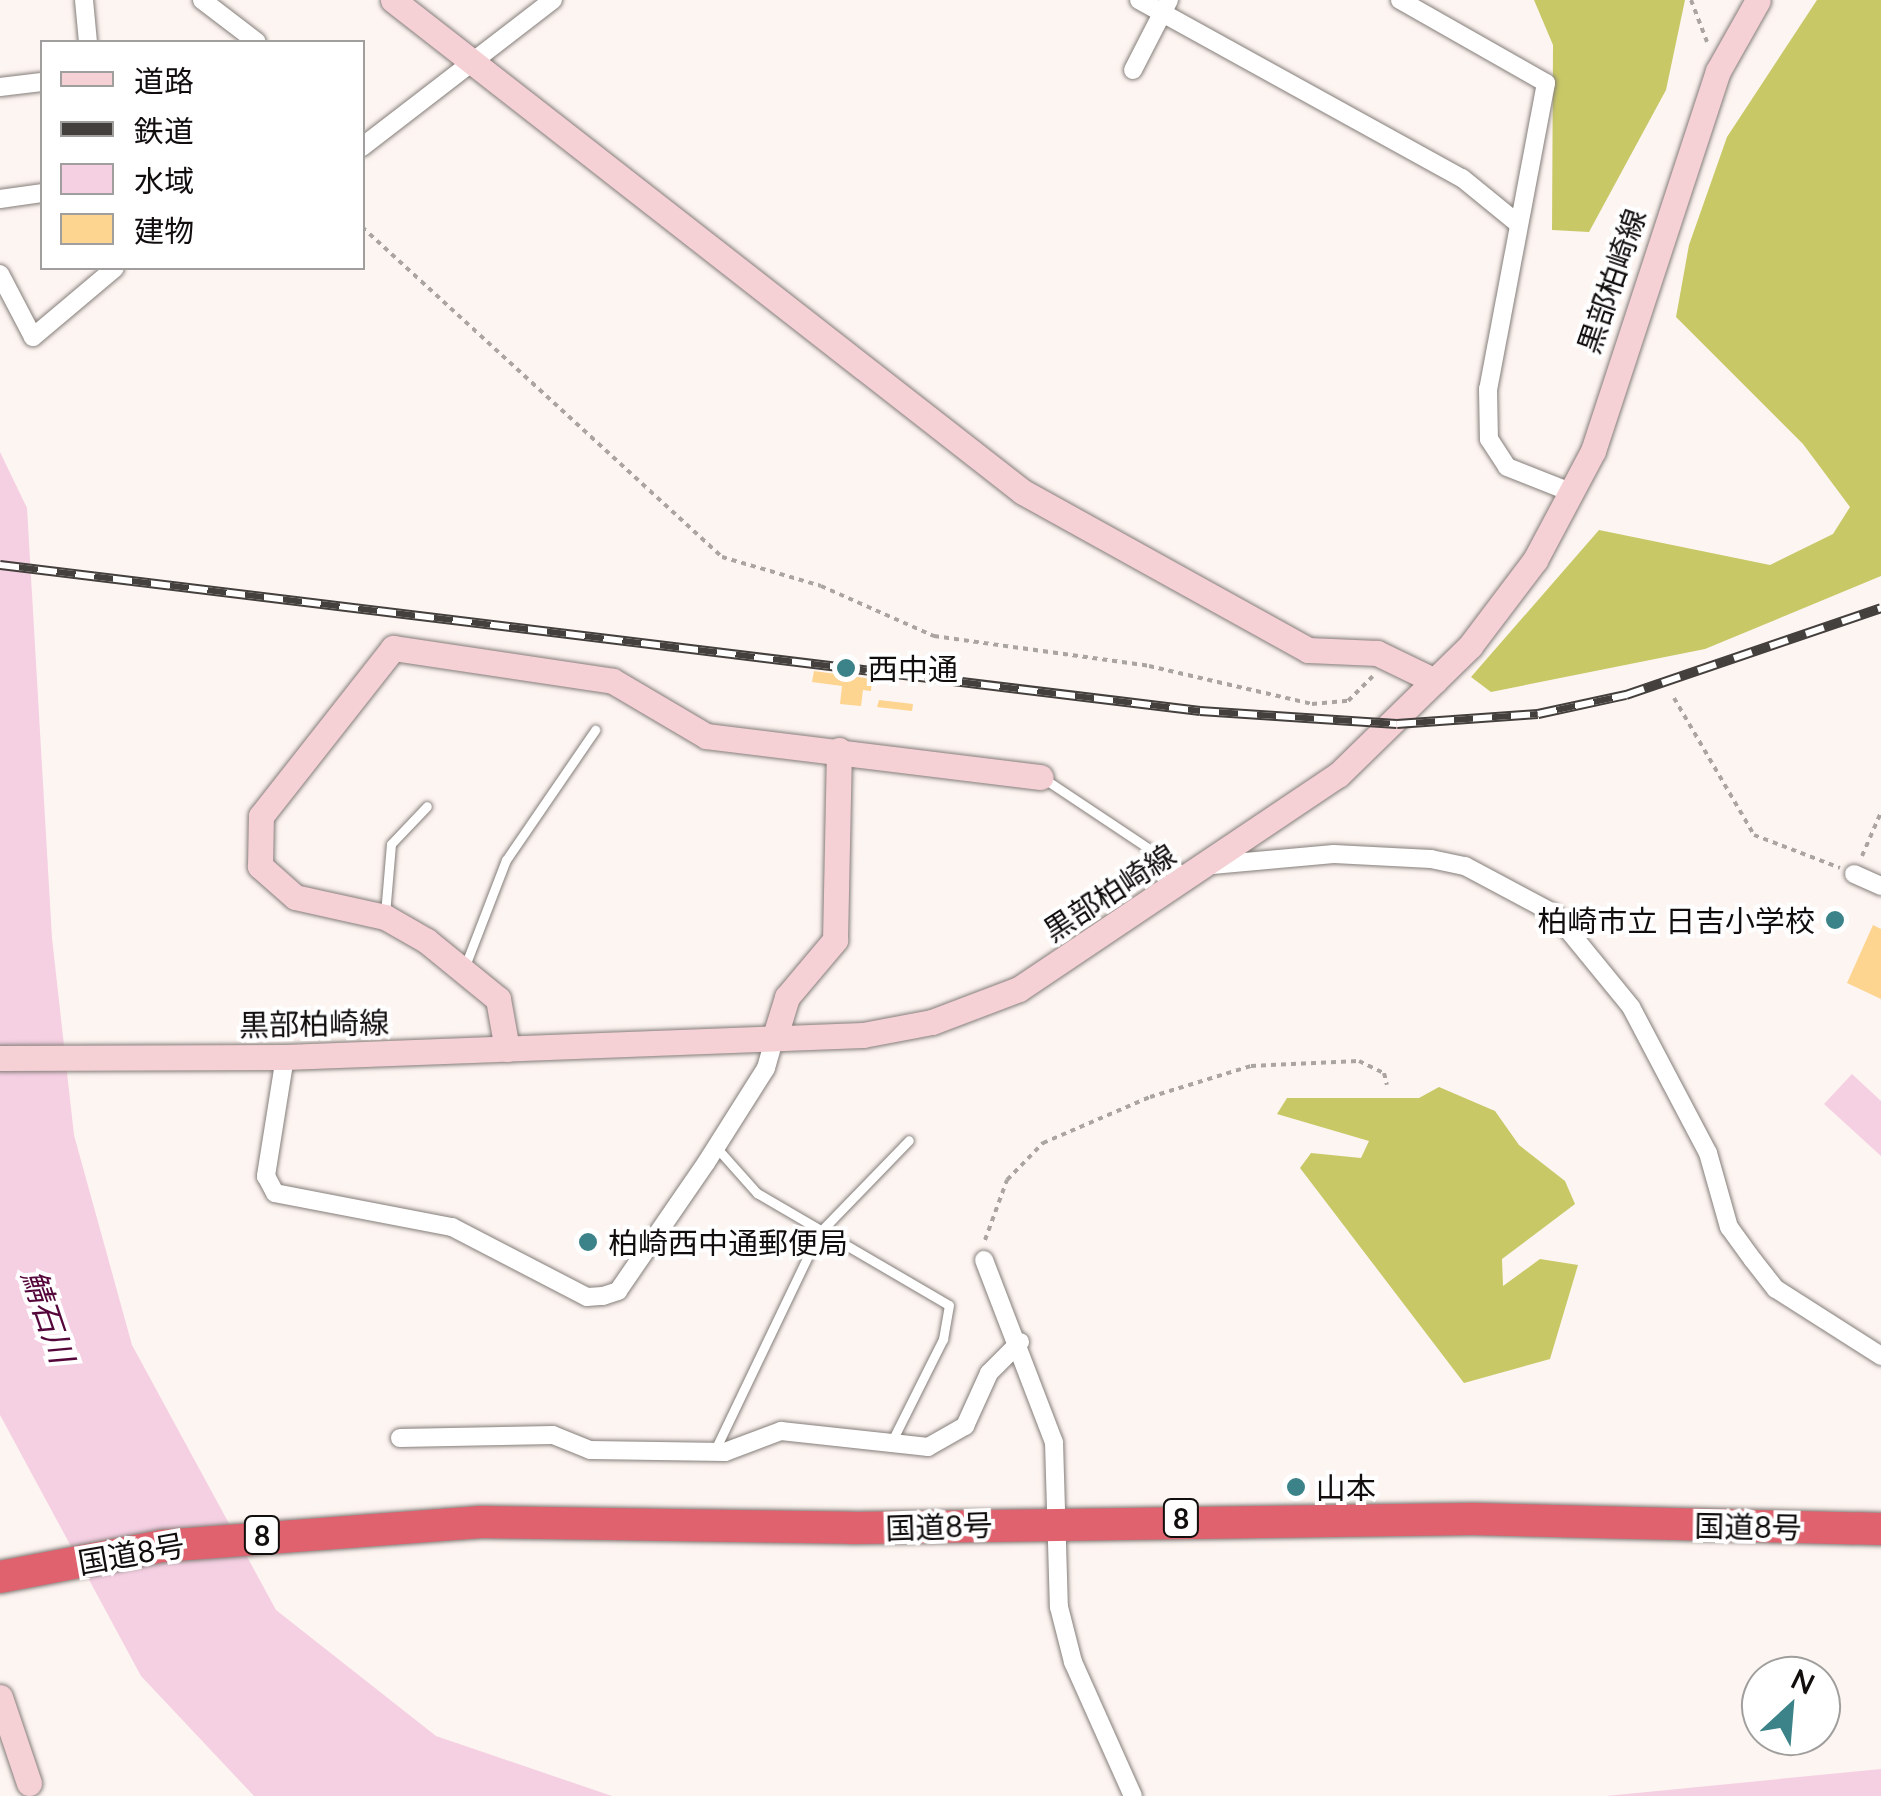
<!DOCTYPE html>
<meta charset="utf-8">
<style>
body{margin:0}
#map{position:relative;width:1881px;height:1796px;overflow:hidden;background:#fdf5f1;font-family:Lato,"Noto Sans JP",sans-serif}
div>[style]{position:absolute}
.forest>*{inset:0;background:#c8c867}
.water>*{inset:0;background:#f5d0e3}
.building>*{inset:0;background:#fed491}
.path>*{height:4px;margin-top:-2px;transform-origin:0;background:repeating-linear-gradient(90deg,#aba5a2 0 5px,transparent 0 10px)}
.roads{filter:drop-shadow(0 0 2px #847d79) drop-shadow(0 0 2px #847d79)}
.lane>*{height:9px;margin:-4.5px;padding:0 4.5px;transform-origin:4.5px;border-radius:4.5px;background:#fff}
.street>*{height:18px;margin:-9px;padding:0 9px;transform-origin:9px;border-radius:9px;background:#fff}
.secondary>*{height:25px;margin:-12.5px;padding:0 12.5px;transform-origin:12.5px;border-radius:12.5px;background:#f5d0d4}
.highway>*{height:32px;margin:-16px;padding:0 16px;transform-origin:16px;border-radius:16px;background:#df626e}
.rail>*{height:10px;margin-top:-5px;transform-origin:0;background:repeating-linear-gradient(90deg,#fff 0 19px,#44403e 0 38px);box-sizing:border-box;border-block:2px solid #44403e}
.dots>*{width:28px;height:28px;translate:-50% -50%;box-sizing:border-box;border:5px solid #fff;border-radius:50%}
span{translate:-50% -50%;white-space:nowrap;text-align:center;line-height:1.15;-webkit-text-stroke:8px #fff;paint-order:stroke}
.shield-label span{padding:2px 8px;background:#fff;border:2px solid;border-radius:8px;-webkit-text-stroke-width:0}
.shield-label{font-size:28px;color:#110e0d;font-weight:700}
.street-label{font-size:30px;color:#110e0d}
.poi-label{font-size:30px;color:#110e0d}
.left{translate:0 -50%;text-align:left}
.right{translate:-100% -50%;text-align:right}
.water-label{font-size:32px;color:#55073b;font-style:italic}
.legend{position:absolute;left:40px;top:40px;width:325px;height:230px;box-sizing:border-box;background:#fff;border:2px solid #a09f9e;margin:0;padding:12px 18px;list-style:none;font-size:30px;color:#110e0d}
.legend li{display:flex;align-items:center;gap:20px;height:50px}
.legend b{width:50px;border:2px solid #a09f9e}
.north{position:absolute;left:1741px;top:1656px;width:100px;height:100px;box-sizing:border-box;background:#fff;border:2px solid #a09f9e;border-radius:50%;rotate:26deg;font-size:28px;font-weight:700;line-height:40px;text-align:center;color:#110e0d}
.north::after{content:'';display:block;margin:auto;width:35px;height:45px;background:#3b8388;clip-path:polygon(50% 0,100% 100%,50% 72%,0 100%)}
</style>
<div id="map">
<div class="forest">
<div style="clip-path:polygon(1534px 0,1685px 0,1666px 90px,1589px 232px,1552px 230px,1553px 45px)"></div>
<div style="clip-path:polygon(1817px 0,1881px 0,1881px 576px,1705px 649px,1491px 692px,1471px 677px,1599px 530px,1770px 565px,1833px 534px,1850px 507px,1803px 444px,1676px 317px,1689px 245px,1727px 137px)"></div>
<div style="clip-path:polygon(1439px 1087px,1495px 1111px,1519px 1145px,1565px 1181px,1575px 1204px,1502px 1259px,1503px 1286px,1540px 1259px,1578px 1265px,1550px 1359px,1464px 1383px,1300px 1168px,1311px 1153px,1361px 1158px,1369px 1141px,1277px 1114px,1287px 1098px,1419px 1098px)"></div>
</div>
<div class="water">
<div style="clip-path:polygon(0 452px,27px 508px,52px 938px,74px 1135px,132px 1345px,276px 1610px,436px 1736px,612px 1796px,254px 1796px,141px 1676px,0 1415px)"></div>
<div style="clip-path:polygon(1852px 1074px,1881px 1101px,1881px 1156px,1824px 1104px)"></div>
<div style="clip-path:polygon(1881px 1769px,1881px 1796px,1606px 1796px)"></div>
</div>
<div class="building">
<div style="clip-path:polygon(814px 671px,872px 679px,871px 691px,863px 690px,861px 706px,840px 704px,842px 686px,812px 682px)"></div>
<div style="clip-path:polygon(879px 700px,913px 704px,912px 711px,877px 707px)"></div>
<div style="clip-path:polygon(1873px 925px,1881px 929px,1881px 999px,1847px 983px)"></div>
</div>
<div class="path">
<div style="left:1691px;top:0;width:45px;rotate:69.1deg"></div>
<div style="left:362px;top:227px;width:488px;rotate:42.5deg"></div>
<div style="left:722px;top:557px;width:103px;rotate:16.3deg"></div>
<div style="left:821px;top:586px;width:124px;rotate:23.9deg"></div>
<div style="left:934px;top:636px;width:217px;rotate:7.9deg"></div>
<div style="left:1149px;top:666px;width:167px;rotate:13.1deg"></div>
<div style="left:1312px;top:704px;width:36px;rotate:-5deg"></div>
<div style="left:1348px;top:701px;width:35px;rotate:-45deg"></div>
<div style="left:1674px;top:698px;width:159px;rotate:59.7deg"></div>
<div style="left:1754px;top:835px;width:92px;rotate:21deg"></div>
<div style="left:1862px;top:856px;width:48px;rotate:-66.6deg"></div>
<div style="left:985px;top:1240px;width:64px;rotate:-69.9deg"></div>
<div style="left:1007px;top:1180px;width:52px;rotate:-45.8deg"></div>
<div style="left:1043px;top:1143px;width:116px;rotate:-23.3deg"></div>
<div style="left:1150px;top:1097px;width:106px;rotate:-17.1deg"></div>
<div style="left:1251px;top:1066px;width:108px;rotate:-2.7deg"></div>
<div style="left:1359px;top:1061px;width:28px;rotate:26deg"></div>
<div style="left:1384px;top:1073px;width:12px;rotate:76deg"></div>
</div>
<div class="roads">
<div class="lane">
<div style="left:1043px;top:778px;width:169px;rotate:33.7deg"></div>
<div style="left:385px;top:914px;width:70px;rotate:-85.1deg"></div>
<div style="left:391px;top:844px;width:52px;rotate:-46.5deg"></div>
<div style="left:465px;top:966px;width:114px;rotate:-68.9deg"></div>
<div style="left:506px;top:860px;width:158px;rotate:-55.6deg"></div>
<div style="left:716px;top:1147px;width:62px;rotate:48.3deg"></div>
<div style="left:757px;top:1193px;width:222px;rotate:30.3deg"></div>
<div style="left:949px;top:1305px;width:35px;rotate:100deg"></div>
<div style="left:943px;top:1339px;width:116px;rotate:116.6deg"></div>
<div style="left:714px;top:1452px;width:243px;rotate:-64.4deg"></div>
<div style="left:819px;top:1233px;width:129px;rotate:-45.9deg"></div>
</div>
<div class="street">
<div style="left:84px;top:0;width:42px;rotate:84.6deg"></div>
<div style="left:202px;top:0;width:69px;rotate:37.4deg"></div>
<div style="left:1139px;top:0;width:369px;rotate:28.9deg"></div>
<div style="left:1462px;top:178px;width:70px;rotate:39.2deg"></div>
<div style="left:1400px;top:0;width:168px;rotate:29.6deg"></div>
<div style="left:1546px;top:83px;width:311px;rotate:100.7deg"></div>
<div style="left:1488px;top:389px;width:50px;rotate:88.9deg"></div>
<div style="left:1489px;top:439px;width:33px;rotate:57deg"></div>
<div style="left:1507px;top:467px;width:71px;rotate:21.5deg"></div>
<div style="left:1133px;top:70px;width:79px;rotate:-62.8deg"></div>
<div style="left:0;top:87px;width:42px;rotate:-6.8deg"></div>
<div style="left:362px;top:147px;width:241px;rotate:-37.6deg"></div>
<div style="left:0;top:199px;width:42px;rotate:-8.1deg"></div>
<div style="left:0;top:274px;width:71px;rotate:62.4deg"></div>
<div style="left:33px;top:337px;width:107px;rotate:-40.1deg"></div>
<div style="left:1212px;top:865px;width:122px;rotate:-5.2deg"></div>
<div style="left:1334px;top:854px;width:97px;rotate:3deg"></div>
<div style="left:1431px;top:859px;width:35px;rotate:12deg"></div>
<div style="left:1465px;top:866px;width:102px;rotate:28.1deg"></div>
<div style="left:1555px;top:914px;width:120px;rotate:50.7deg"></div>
<div style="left:1631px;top:1007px;width:165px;rotate:62.2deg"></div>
<div style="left:1708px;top:1153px;width:77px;rotate:74.2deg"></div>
<div style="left:1729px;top:1227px;width:41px;rotate:54deg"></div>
<div style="left:1753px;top:1260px;width:37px;rotate:52deg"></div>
<div style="left:1776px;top:1289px;width:125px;rotate:32.5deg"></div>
<div style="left:1854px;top:874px;width:30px;rotate:24deg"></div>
<div style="left:285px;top:1057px;width:121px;rotate:99.1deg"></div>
<div style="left:266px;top:1176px;width:19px;rotate:62deg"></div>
<div style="left:275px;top:1193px;width:180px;rotate:10.9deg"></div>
<div style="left:452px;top:1227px;width:152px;rotate:27.4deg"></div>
<div style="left:587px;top:1297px;width:16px;rotate:-4deg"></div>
<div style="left:603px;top:1296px;width:16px;rotate:-18deg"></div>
<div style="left:618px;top:1291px;width:155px;rotate:-55.5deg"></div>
<div style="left:706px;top:1163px;width:112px;rotate:-57.7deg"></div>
<div style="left:766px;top:1068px;width:33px;rotate:-74deg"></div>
<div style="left:984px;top:1260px;width:195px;rotate:69deg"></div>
<div style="left:1054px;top:1442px;width:165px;rotate:88.3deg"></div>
<div style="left:1059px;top:1607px;width:57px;rotate:75.7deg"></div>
<div style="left:1073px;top:1662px;width:147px;rotate:65.9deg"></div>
<div style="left:400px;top:1438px;width:153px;rotate:-1.1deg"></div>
<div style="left:553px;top:1435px;width:40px;rotate:22deg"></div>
<div style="left:590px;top:1450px;width:135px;rotate:0.8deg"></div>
<div style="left:725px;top:1452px;width:60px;rotate:-20.6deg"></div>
<div style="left:781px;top:1431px;width:148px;rotate:6.2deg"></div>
<div style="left:928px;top:1447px;width:43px;rotate:-29.6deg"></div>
<div style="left:965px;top:1426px;width:58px;rotate:-65.6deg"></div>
<div style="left:989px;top:1373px;width:44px;rotate:-45deg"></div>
</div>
<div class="secondary">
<div style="left:393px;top:0;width:799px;rotate:37.99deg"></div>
<div style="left:1023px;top:492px;width:326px;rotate:29deg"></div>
<div style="left:1308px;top:650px;width:69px;rotate:2.5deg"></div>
<div style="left:1377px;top:653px;width:64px;rotate:25.8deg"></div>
<div style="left:775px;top:1036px;width:41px;rotate:-72.9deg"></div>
<div style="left:787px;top:997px;width:75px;rotate:-49.9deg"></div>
<div style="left:835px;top:940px;width:190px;rotate:-88.8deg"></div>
<div style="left:507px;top:1049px;width:51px;rotate:-100.2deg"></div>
<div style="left:498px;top:999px;width:92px;rotate:-140.8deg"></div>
<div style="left:427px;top:941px;width:48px;rotate:-150.3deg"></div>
<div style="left:385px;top:917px;width:92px;rotate:-167.5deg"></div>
<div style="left:295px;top:897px;width:47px;rotate:-138.5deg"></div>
<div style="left:260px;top:866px;width:50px;rotate:-88.9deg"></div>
<div style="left:261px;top:816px;width:214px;rotate:-51.8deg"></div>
<div style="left:393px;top:648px;width:222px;rotate:8.5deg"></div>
<div style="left:613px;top:681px;width:108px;rotate:30.6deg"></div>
<div style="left:706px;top:736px;width:337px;rotate:7deg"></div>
<div style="left:0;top:1058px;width:285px;rotate:-0.2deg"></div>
<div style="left:285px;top:1057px;width:578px;rotate:-2.18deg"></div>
<div style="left:863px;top:1035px;width:70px;rotate:-10.7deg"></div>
<div style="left:932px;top:1022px;width:93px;rotate:-20.8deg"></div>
<div style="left:1019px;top:989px;width:384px;rotate:-33.9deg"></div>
<div style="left:1338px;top:775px;width:185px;rotate:-44.3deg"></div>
<div style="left:1470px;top:646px;width:108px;rotate:-52.9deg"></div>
<div style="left:1535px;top:560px;width:123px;rotate:-62deg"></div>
<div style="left:1593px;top:451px;width:400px;rotate:-71.8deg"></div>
<div style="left:1718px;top:71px;width:81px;rotate:-60.6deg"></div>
<div style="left:0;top:1697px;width:91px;rotate:71.4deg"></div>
</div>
<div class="highway">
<div style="left:0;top:1577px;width:165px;rotate:-10.8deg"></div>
<div style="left:162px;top:1546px;width:320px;rotate:-4.3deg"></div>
<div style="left:481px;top:1522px;width:371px;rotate:0.9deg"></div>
<div style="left:852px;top:1528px;width:621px;rotate:-0.83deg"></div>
<div style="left:1473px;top:1519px;width:408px;rotate:1.4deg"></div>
</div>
</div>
<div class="rail">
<div style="left:0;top:565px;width:1209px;rotate:6.94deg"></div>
<div style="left:1200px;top:711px;width:197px;rotate:3.8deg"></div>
<div style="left:1397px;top:724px;width:141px;rotate:-4.1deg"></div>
<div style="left:1538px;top:714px;width:90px;rotate:-12.2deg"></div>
<div style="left:1626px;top:695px;width:269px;rotate:-18.8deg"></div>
</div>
<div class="dots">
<div style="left:846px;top:668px;background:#3b8388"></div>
<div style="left:1835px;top:920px;background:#3b8388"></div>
<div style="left:588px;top:1242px;background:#3b8388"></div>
<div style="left:1296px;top:1487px;background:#3b8388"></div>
</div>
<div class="shield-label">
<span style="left:1181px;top:1518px">8</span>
<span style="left:262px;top:1535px">8</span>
</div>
<div class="street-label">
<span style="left:1611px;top:281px;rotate:-71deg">黒部柏崎線</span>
<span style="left:1109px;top:892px;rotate:-33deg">黒部柏崎線</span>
<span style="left:314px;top:1023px;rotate:-1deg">黒部柏崎線</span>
<span style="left:939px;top:1526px;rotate:-2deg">国道8号</span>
<span style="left:1748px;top:1526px;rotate:1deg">国道8号</span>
<span style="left:131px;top:1553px;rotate:-10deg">国道8号</span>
</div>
<div class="poi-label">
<span class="left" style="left:868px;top:668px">西中通</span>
<span class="right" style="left:1815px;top:920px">柏崎市立 日吉小学校</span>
<span class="left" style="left:608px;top:1242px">柏崎西中通郵便局</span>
<span class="left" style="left:1316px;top:1487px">山本</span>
</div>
<div class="water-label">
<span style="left:48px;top:1316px;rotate:71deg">鯖石川</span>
</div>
<ul class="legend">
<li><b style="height:12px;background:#f5d0d4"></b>道路</li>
<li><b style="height:12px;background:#44403e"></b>鉄道</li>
<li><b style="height:28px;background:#f5d0e3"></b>水域</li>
<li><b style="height:28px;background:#fed491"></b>建物</li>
</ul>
<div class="north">N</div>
</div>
